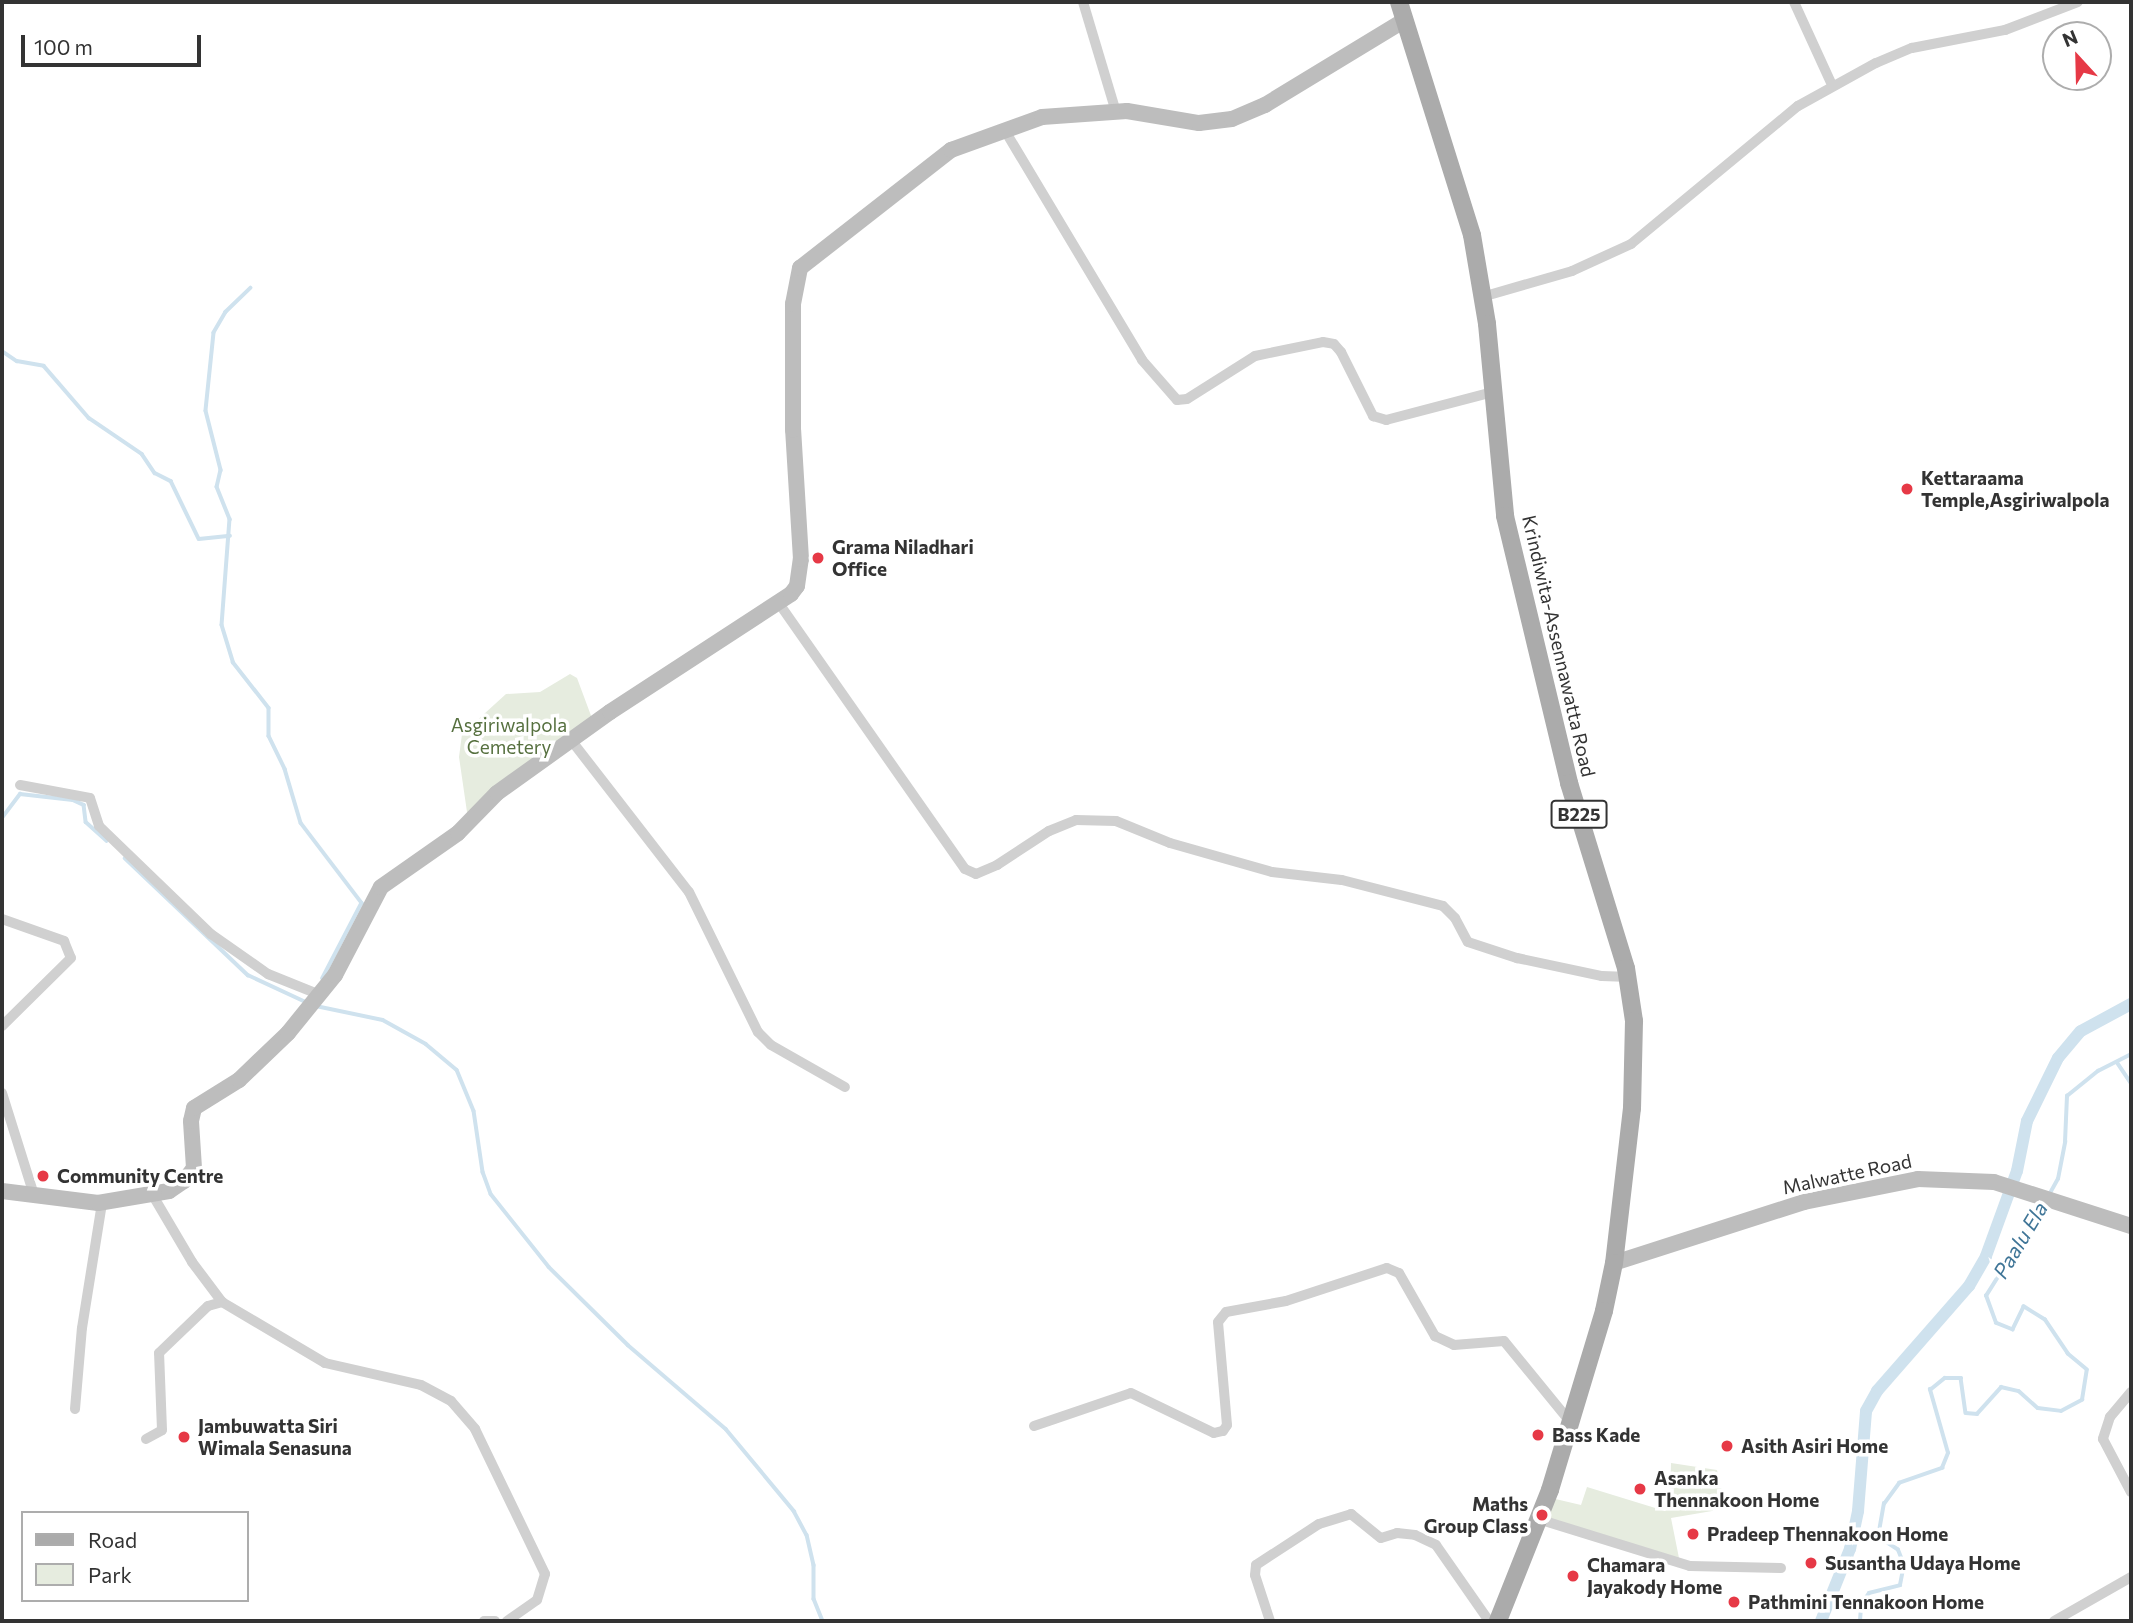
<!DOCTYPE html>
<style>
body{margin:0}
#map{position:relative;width:2133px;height:1623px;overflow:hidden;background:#fff;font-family:Commissioner,sans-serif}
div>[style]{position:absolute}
.green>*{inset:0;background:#e6ecdf}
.stream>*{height:3.5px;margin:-1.75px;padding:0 1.75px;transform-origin:1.75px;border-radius:1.75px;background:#cfe2ee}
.canal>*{height:12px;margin:-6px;padding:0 6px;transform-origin:6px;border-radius:6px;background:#cfe2ee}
.street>*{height:10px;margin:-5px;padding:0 5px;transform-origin:5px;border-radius:5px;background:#d0d0d0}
.secondary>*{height:16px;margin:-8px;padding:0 8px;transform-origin:8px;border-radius:8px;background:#bdbdbd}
.primary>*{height:18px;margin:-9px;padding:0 9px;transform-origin:9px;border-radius:9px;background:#ababab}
.dots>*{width:19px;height:19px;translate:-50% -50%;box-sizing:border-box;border:4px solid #fff;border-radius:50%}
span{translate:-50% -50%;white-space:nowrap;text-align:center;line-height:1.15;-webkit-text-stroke:7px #fff;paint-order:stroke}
.shield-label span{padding:2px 5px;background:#fff;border:2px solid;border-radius:5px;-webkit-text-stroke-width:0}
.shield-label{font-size:18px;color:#333;font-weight:700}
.poi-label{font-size:19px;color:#333;font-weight:700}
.left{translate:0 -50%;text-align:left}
.right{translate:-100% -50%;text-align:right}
.street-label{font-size:19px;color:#333}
.park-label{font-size:19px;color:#56703f}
.water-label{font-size:21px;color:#3f7597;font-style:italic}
.frame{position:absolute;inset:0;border:4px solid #333;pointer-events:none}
.legend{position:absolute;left:21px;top:1511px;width:228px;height:91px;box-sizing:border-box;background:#fff;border:2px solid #adadad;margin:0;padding:9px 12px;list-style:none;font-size:21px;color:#333}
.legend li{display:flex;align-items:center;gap:14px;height:35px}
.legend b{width:35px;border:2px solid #adadad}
.north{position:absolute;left:2042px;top:21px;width:70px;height:70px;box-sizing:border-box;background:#fff;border:2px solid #adadad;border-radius:50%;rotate:338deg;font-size:19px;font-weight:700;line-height:28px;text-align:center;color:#333}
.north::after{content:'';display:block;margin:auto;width:24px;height:32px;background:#e63946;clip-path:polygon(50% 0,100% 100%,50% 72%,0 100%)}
.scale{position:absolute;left:21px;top:35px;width:180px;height:32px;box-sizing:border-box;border:4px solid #333;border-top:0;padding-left:9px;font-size:21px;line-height:24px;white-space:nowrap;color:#333;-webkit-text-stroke:5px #fff;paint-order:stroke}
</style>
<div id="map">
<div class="green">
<div style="clip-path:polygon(570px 674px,577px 678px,593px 721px,471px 814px,467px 812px,459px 757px,462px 734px,506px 694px,540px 692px)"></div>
<div style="clip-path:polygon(1671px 1463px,1717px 1470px,1724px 1501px,1712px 1511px,1671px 1518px,1680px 1563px,1538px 1519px,1547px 1497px,1581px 1505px,1587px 1487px,1665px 1511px,1670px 1506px)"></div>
</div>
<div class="stream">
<div style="left:251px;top:288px;width:35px;rotate:136deg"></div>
<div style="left:226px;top:312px;width:24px;rotate:120deg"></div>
<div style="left:214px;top:333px;width:78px;rotate:95.9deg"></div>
<div style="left:206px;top:411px;width:61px;rotate:75.7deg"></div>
<div style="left:221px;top:470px;width:17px;rotate:103deg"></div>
<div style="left:217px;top:487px;width:35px;rotate:68deg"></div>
<div style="left:230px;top:519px;width:106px;rotate:94.3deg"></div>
<div style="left:222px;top:625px;width:39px;rotate:73deg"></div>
<div style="left:233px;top:662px;width:58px;rotate:52deg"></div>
<div style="left:269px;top:708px;width:28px;rotate:90deg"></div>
<div style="left:269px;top:736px;width:37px;rotate:64deg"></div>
<div style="left:285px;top:769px;width:56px;rotate:73.5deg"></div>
<div style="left:301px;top:823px;width:101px;rotate:52.7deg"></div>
<div style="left:362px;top:903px;width:85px;rotate:117.5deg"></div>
<div style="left:2px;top:351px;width:18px;rotate:34deg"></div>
<div style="left:17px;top:361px;width:27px;rotate:10deg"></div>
<div style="left:44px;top:366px;width:69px;rotate:49.1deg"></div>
<div style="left:89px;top:418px;width:64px;rotate:34.2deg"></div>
<div style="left:142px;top:454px;width:23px;rotate:56deg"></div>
<div style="left:155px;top:473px;width:18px;rotate:27deg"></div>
<div style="left:171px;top:481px;width:64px;rotate:64.2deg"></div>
<div style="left:199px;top:539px;width:31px;rotate:-6deg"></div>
<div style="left:2px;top:818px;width:30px;rotate:-53deg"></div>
<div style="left:20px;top:794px;width:53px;rotate:6.5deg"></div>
<div style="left:73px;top:800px;width:12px;rotate:24deg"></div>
<div style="left:84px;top:805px;width:17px;rotate:83deg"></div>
<div style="left:86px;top:822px;width:28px;rotate:42deg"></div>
<div style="left:125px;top:858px;width:170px;rotate:43.6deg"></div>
<div style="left:248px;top:975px;width:64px;rotate:25deg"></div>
<div style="left:316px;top:1006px;width:68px;rotate:11.8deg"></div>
<div style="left:383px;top:1020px;width:49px;rotate:29.2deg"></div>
<div style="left:426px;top:1044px;width:40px;rotate:40deg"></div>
<div style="left:457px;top:1070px;width:44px;rotate:67.5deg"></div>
<div style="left:474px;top:1111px;width:62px;rotate:81.6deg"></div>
<div style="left:483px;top:1172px;width:23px;rotate:70deg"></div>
<div style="left:491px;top:1194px;width:93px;rotate:51.5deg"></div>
<div style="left:549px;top:1267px;width:111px;rotate:44.6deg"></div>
<div style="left:628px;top:1345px;width:129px;rotate:40.6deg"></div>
<div style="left:726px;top:1429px;width:107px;rotate:50.3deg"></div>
<div style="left:794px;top:1511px;width:27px;rotate:62deg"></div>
<div style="left:807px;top:1535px;width:31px;rotate:77deg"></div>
<div style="left:814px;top:1565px;width:34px;rotate:90deg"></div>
<div style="left:814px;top:1599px;width:24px;rotate:68deg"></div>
<div style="left:2117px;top:1062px;width:25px;rotate:56deg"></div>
<div style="left:2049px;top:1195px;width:18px;rotate:-61deg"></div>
<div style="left:2058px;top:1179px;width:38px;rotate:-79deg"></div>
<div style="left:2065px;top:1142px;width:46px;rotate:-87.5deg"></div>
<div style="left:2067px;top:1096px;width:40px;rotate:-39deg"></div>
<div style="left:2098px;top:1071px;width:37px;rotate:-27deg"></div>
<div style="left:1860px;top:1621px;width:16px;rotate:-86deg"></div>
<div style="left:1861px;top:1605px;width:14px;rotate:-56deg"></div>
<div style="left:1869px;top:1593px;width:32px;rotate:-14deg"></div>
<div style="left:1900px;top:1585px;width:20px;rotate:-79deg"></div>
<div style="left:1904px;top:1565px;width:16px;rotate:-112deg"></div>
<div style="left:1898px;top:1550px;width:24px;rotate:-147deg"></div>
<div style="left:1878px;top:1537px;width:34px;rotate:-80deg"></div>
<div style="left:1884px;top:1504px;width:26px;rotate:-54deg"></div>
<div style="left:1899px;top:1483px;width:46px;rotate:-19.2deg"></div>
<div style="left:1942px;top:1468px;width:16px;rotate:-68deg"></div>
<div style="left:1948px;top:1453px;width:66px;rotate:-105.9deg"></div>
<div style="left:1930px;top:1390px;width:19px;rotate:-39deg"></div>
<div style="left:1945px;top:1378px;width:16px"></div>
<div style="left:1961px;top:1378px;width:35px;rotate:82deg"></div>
<div style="left:1966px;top:1413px;width:11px;rotate:5deg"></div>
<div style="left:1977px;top:1414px;width:36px;rotate:-48deg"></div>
<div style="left:2001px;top:1387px;width:18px;rotate:13deg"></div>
<div style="left:2019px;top:1391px;width:25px;rotate:42deg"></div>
<div style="left:2038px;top:1408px;width:23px;rotate:7deg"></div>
<div style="left:2061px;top:1411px;width:24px;rotate:-28deg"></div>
<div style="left:2082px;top:1400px;width:30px;rotate:-81deg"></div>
<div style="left:2087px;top:1370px;width:25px;rotate:-140deg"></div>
<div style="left:2068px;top:1354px;width:41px;rotate:-124.1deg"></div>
<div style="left:2045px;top:1320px;width:25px;rotate:-148deg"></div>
<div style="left:2024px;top:1307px;width:25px;rotate:116deg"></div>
<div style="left:2013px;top:1330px;width:18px;rotate:-158deg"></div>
<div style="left:1996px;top:1323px;width:29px;rotate:-110deg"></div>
<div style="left:1986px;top:1296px;width:111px;rotate:-57.9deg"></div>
</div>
<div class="canal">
<div style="left:1821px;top:1621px;width:78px;rotate:-68.1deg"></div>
<div style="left:1850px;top:1549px;width:39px;rotate:-78deg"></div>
<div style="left:1858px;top:1511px;width:100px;rotate:-85.4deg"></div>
<div style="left:1866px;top:1411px;width:23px;rotate:-61deg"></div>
<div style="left:1877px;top:1391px;width:140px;rotate:-48.8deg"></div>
<div style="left:1969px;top:1286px;width:34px;rotate:-60deg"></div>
<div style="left:1986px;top:1256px;width:90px;rotate:-70deg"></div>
<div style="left:2017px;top:1171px;width:51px;rotate:-78.7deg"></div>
<div style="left:2027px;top:1121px;width:70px;rotate:-63.8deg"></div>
<div style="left:2058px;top:1058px;width:35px;rotate:-50deg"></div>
<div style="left:2081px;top:1031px;width:57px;rotate:-28.4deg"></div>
</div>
<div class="street">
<div style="left:1083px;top:2px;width:115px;rotate:73.3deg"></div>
<div style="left:1794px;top:2px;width:91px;rotate:65.4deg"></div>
<div style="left:1004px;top:129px;width:269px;rotate:59.1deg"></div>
<div style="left:1142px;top:360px;width:53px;rotate:48.8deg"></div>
<div style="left:1177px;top:400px;width:10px;rotate:-6deg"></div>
<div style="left:1187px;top:399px;width:80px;rotate:-32.3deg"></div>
<div style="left:1255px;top:356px;width:69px;rotate:-11.6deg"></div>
<div style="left:1323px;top:342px;width:11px;rotate:10deg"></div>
<div style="left:1334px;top:344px;width:11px;rotate:49deg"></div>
<div style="left:1341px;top:352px;width:72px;rotate:63.4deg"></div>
<div style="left:1373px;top:416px;width:14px;rotate:17deg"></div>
<div style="left:1386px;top:420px;width:111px;rotate:-14.7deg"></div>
<div style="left:1482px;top:297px;width:94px;rotate:-16.1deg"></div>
<div style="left:1572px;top:271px;width:65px;rotate:-24.6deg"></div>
<div style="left:1631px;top:244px;width:217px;rotate:-39.6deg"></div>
<div style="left:1798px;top:106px;width:89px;rotate:-28.9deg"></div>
<div style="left:1876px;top:63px;width:39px;rotate:-23deg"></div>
<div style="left:1912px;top:48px;width:95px;rotate:-11deg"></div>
<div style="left:2005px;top:30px;width:78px;rotate:-21deg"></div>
<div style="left:778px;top:602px;width:326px;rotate:55deg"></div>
<div style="left:965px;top:869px;width:12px;rotate:24deg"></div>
<div style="left:976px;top:874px;width:23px;rotate:-23deg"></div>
<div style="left:997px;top:865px;width:62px;rotate:-33.2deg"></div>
<div style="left:1049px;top:831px;width:29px;rotate:-22deg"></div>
<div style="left:1076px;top:820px;width:40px;rotate:1.4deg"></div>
<div style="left:1116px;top:821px;width:58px;rotate:22.2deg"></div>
<div style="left:1170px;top:843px;width:106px;rotate:15.9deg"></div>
<div style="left:1272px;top:872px;width:70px;rotate:6.5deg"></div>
<div style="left:1342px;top:880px;width:104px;rotate:14.4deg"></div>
<div style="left:1443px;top:906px;width:17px;rotate:45deg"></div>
<div style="left:1455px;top:918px;width:27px;rotate:62deg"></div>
<div style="left:1468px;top:942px;width:52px;rotate:18.1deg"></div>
<div style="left:1517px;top:958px;width:87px;rotate:12deg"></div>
<div style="left:1602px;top:976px;width:27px;rotate:2deg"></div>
<div style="left:571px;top:740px;width:192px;rotate:52.2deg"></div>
<div style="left:689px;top:892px;width:156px;rotate:63.8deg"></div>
<div style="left:758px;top:1032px;width:18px;rotate:45deg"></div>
<div style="left:771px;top:1045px;width:85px;rotate:29.6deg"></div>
<div style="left:20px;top:785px;width:71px;rotate:10.5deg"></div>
<div style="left:90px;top:798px;width:29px;rotate:72deg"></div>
<div style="left:99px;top:826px;width:156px;rotate:44deg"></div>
<div style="left:211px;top:934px;width:70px;rotate:35.1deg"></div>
<div style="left:268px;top:974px;width:54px;rotate:21.8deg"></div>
<div style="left:2px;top:919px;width:66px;rotate:19.5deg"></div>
<div style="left:64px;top:941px;width:18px;rotate:68deg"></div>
<div style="left:71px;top:958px;width:97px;rotate:135.4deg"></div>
<div style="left:2px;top:1093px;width:107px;rotate:72.6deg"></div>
<div style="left:152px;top:1194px;width:79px;rotate:59.5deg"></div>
<div style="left:192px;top:1262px;width:50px;rotate:53.1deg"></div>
<div style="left:222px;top:1302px;width:120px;rotate:30.6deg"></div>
<div style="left:325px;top:1363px;width:98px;rotate:12.9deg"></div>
<div style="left:421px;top:1385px;width:34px;rotate:28deg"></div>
<div style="left:451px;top:1401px;width:37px;rotate:49deg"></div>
<div style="left:475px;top:1429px;width:161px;rotate:64.2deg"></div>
<div style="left:545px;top:1574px;width:27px;rotate:107deg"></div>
<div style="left:537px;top:1600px;width:37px;rotate:145deg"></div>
<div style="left:2131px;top:1392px;width:33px;rotate:130deg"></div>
<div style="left:2110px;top:1417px;width:23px;rotate:108deg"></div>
<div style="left:2103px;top:1439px;width:60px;rotate:62.2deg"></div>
<div style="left:75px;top:1409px;width:81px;rotate:-85.1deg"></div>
<div style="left:82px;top:1328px;width:127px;rotate:-80.9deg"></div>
<div style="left:1034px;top:1426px;width:102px;rotate:-18.8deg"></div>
<div style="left:1131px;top:1393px;width:92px;rotate:25.7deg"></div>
<div style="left:1214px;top:1433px;width:9px;rotate:-13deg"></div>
<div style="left:1223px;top:1431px;width:7px;rotate:-56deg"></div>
<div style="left:1227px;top:1425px;width:103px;rotate:-95deg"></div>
<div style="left:1218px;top:1322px;width:13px;rotate:-51deg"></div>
<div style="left:1226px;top:1312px;width:61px;rotate:-10.4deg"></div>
<div style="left:1286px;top:1301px;width:106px;rotate:-18.1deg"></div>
<div style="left:1387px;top:1268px;width:13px;rotate:23deg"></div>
<div style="left:1399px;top:1273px;width:73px;rotate:60.3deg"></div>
<div style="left:1435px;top:1336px;width:21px;rotate:25deg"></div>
<div style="left:1454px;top:1345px;width:50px;rotate:-4.6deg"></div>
<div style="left:1504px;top:1341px;width:107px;rotate:50.7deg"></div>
<div style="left:146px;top:1439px;width:18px;rotate:-29deg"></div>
<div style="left:162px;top:1430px;width:77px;rotate:-92.2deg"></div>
<div style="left:159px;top:1353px;width:68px;rotate:-43.8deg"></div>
<div style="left:208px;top:1306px;width:15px;rotate:-16deg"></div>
<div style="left:1538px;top:1519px;width:159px;rotate:17.2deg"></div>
<div style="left:1690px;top:1566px;width:91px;rotate:1.3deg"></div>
<div style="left:484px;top:1621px;width:11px"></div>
<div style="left:1270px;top:1621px;width:48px;rotate:-108.1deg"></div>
<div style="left:1255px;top:1575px;width:10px;rotate:-84deg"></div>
<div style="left:1256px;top:1565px;width:75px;rotate:-33.1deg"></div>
<div style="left:1319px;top:1524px;width:34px;rotate:-17deg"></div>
<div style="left:1351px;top:1514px;width:38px;rotate:39deg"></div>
<div style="left:1381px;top:1538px;width:17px;rotate:-17deg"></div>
<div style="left:1397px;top:1533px;width:18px;rotate:6deg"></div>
<div style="left:1415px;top:1535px;width:23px;rotate:25deg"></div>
<div style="left:1436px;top:1545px;width:93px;rotate:55.1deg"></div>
<div style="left:2054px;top:1621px;width:89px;rotate:-29.7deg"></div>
</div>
<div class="secondary">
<div style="left:2px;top:1191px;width:97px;rotate:7.1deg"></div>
<div style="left:98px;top:1203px;width:72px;rotate:-9.6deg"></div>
<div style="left:169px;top:1191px;width:18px;rotate:-34deg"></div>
<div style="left:184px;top:1181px;width:16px;rotate:-52deg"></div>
<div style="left:194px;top:1168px;width:47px;rotate:-93.7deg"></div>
<div style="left:191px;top:1121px;width:13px;rotate:-77deg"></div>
<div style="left:194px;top:1108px;width:53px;rotate:-31.9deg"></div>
<div style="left:239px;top:1080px;width:68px;rotate:-43.8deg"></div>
<div style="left:288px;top:1033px;width:75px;rotate:-51deg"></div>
<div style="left:335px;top:975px;width:99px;rotate:-62.4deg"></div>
<div style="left:381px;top:887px;width:94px;rotate:-35deg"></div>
<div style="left:458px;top:833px;width:56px;rotate:-45.7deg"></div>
<div style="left:497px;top:793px;width:139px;rotate:-35.6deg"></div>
<div style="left:610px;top:712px;width:216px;rotate:-33.1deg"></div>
<div style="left:791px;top:594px;width:10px;rotate:-53deg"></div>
<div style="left:797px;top:586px;width:27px;rotate:-82deg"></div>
<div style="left:801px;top:559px;width:129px;rotate:-93.5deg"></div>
<div style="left:793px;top:430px;width:126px;rotate:-90deg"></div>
<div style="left:793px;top:304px;width:37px;rotate:-79deg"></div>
<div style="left:800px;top:268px;width:192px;rotate:-38deg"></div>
<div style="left:951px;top:150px;width:97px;rotate:-19.9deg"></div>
<div style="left:1042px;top:117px;width:85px;rotate:-4deg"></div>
<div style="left:1127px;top:111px;width:73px;rotate:9.5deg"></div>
<div style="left:1199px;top:123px;width:33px;rotate:-7deg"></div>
<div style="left:1232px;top:119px;width:36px;rotate:-23deg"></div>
<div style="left:1265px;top:105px;width:162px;rotate:-31.3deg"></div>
<div style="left:1614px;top:1263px;width:200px;rotate:-17.8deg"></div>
<div style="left:1804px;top:1202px;width:116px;rotate:-11.4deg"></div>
<div style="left:1918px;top:1179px;width:76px;rotate:2.3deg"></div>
<div style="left:1994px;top:1182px;width:144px;rotate:17.8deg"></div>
</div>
<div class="primary">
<div style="left:1399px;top:2px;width:244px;rotate:72.6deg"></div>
<div style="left:1472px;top:235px;width:90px;rotate:80.4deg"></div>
<div style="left:1487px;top:324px;width:193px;rotate:84.6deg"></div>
<div style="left:1505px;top:516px;width:275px;rotate:76.5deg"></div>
<div style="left:1569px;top:783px;width:194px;rotate:72.9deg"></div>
<div style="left:1626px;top:968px;width:54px;rotate:81.4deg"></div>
<div style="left:1634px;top:1021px;width:87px;rotate:91.3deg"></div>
<div style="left:1632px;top:1108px;width:156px;rotate:96.6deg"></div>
<div style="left:1614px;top:1263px;width:49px;rotate:101.8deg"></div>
<div style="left:1604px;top:1311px;width:187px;rotate:106.8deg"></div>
<div style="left:1550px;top:1490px;width:141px;rotate:111.7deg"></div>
</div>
<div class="dots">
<div style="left:1907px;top:489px;background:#e63946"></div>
<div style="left:818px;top:558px;background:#e63946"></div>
<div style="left:43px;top:1176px;background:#e63946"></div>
<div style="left:1538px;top:1435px;background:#e63946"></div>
<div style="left:184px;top:1437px;background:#e63946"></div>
<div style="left:1727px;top:1446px;background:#e63946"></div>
<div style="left:1640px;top:1489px;background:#e63946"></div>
<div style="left:1542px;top:1515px;background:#e63946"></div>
<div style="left:1693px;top:1534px;background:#e63946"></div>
<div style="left:1811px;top:1563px;background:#e63946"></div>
<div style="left:1573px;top:1576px;background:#e63946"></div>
<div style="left:1734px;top:1602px;background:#e63946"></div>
</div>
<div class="shield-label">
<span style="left:1579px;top:814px">B225</span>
</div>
<div class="poi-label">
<span class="left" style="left:1921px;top:489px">Kettaraama<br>Temple,Asgiriwalpola</span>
<span class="left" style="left:832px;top:558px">Grama Niladhari<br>Office</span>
<span class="left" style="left:57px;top:1176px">Community Centre</span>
<span class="left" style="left:198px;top:1437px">Jambuwatta Siri<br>Wimala Senasuna</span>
<span class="left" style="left:1552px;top:1435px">Bass Kade</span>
<span class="left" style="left:1741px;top:1446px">Asith Asiri Home</span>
<span class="left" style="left:1654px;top:1489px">Asanka<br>Thennakoon Home</span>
<span class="right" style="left:1528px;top:1515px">Maths<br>Group Class</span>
<span class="left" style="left:1707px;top:1534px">Pradeep Thennakoon Home</span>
<span class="left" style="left:1825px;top:1563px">Susantha Udaya Home</span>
<span class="left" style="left:1587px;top:1576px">Chamara<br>Jayakody Home</span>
<span class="left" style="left:1748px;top:1602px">Pathmini Tennakoon Home</span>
</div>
<div class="street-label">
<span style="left:1559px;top:646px;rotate:77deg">Krindiwita-Assennawatta Road</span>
<span style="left:1847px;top:1174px;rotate:-12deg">Malwatte Road</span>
</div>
<div class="park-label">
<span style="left:509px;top:736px">Asgiriwalpola<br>Cemetery</span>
</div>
<div class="water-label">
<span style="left:2020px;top:1240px;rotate:-59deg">Paalu Ela</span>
</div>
<div class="frame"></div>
<ul class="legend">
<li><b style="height:9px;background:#ababab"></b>Road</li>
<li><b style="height:19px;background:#e6ecdf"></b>Park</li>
</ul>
<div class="north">N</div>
<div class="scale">100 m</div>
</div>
